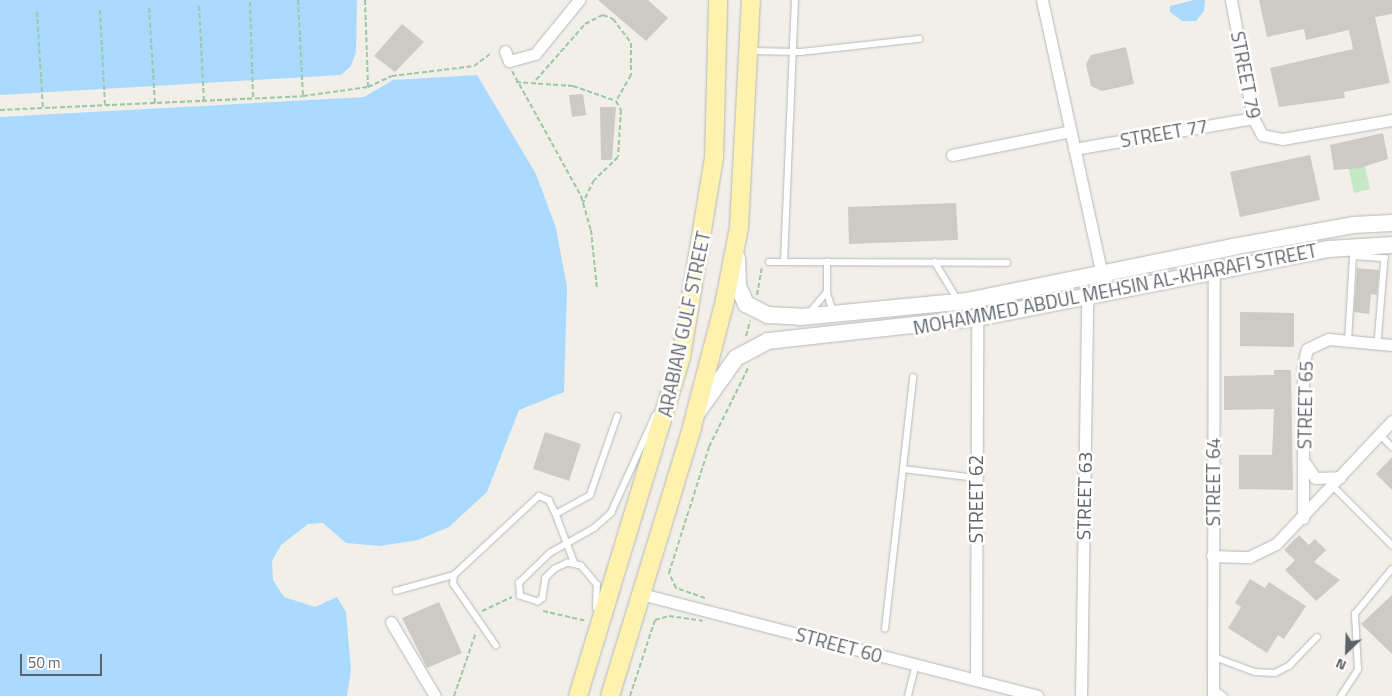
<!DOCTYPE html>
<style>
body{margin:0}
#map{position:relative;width:1392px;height:696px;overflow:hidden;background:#f1efe8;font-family:"Titillium Web",sans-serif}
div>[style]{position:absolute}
.green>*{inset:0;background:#c5e8c5}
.water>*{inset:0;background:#aadaff}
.building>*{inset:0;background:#cccac5}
.path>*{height:2px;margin-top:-1px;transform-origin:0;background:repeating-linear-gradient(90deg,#9cc7a9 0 5px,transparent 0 7.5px)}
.roads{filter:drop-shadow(0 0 1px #b5b8bc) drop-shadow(0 0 1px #b5b8bc)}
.lane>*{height:5.5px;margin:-2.75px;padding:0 2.75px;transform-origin:2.75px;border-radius:2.75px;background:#fff}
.street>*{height:11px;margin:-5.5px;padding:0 5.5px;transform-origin:5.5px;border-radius:5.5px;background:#fff}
.secondary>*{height:16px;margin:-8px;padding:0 8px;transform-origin:8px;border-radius:8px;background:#fff}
.primary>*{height:18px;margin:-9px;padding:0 9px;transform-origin:9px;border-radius:9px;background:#fff2af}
span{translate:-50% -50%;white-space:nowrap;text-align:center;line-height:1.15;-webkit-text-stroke:5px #fff;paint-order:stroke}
.street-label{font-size:19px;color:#5f6368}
.north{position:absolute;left:1322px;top:626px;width:50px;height:50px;-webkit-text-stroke:4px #fff;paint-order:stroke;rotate:204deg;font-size:14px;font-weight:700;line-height:20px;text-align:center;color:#5f6368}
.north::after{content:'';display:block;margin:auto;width:18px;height:22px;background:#5f6368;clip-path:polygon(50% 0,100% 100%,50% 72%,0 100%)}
.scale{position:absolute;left:20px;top:654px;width:82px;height:22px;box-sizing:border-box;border:2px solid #5f6368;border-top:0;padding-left:6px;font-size:15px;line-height:18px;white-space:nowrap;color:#5f6368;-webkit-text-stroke:4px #fff;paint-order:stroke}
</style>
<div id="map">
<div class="green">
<div style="clip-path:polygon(1362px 152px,1370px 189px,1354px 193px,1346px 156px)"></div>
</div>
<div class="water">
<div style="clip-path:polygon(0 0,357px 0,356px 52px,351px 66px,341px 75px,0 95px)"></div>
<div style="clip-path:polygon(1194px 0,1205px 0,1204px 11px,1196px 21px,1182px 21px,1170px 12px,1170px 6px)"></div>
<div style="clip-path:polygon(477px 75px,536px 174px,556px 228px,567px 287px,564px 392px,519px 410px,487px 492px,449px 527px,418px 540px,380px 546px,346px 543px,323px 523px,308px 524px,281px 545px,272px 561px,273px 580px,284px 597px,315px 607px,337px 597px,346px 612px,351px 670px,347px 696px,0 696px,0 117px,364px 97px,393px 80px)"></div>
</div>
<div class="building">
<div style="clip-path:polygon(598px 0,648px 0,668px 18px,646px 41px)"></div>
<div style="clip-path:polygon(1259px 0,1392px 0,1392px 14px,1375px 17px,1390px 83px,1344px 92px,1345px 98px,1279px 107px,1270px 68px,1353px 49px,1349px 30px,1306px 40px,1304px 29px,1267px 37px)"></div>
<div style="clip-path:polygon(402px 24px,424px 42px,395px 72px,374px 56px)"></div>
<div style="clip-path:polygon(1126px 47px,1134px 84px,1102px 91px,1091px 86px,1086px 64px,1091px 55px)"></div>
<div style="clip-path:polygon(583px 94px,586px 115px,572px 117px,569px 95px)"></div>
<div style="clip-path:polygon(600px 107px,616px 107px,612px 160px,601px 160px)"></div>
<div style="clip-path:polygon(1383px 133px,1388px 159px,1360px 168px,1334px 170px,1330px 145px)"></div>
<div style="clip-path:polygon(1310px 155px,1320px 200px,1240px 217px,1230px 172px)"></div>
<div style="clip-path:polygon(956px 203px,958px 240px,849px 244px,848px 207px)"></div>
<div style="clip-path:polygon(1357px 268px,1379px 270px,1377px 295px,1371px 294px,1369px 314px,1354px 312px)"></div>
<div style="clip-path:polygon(1240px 312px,1294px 313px,1294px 347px,1240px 346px)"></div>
<div style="clip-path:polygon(1274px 370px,1291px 370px,1293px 490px,1239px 489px,1239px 455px,1272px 455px,1274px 409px,1224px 410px,1224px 376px,1274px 375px)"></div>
<div style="clip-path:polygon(545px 432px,581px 444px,569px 481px,533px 469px)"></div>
<div style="clip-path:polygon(1392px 457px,1392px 490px,1376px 474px)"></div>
<div style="clip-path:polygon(1299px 535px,1309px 545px,1315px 539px,1326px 550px,1314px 562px,1340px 580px,1316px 601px,1285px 570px,1295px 560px,1284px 550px)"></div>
<div style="clip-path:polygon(1250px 579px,1265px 588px,1269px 582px,1306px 606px,1284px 639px,1278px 635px,1267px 653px,1228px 628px,1241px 607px,1235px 603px)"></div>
<div style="clip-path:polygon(1392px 595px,1392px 654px,1361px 624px)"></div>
<div style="clip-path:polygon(439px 602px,462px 653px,427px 668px,402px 618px)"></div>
</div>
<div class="path">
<div style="left:298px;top:0;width:95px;rotate:87deg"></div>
<div style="left:365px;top:0;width:87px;rotate:88deg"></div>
<div style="left:250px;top:2px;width:95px;rotate:88.2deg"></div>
<div style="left:199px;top:6px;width:94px;rotate:87deg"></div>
<div style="left:149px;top:8px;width:95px;rotate:86.4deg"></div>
<div style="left:100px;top:10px;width:97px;rotate:87deg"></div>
<div style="left:37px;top:12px;width:97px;rotate:86.5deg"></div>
<div style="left:512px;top:71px;width:143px;rotate:61.1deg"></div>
<div style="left:581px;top:196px;width:35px;rotate:74deg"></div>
<div style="left:591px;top:230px;width:59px;rotate:84.2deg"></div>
<div style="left:536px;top:80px;width:74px;rotate:-48.8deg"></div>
<div style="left:585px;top:24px;width:20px;rotate:-27deg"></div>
<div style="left:603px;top:15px;width:11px;rotate:22deg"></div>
<div style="left:613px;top:19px;width:30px;rotate:53deg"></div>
<div style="left:631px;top:43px;width:32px;rotate:90deg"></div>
<div style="left:631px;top:75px;width:30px;rotate:120deg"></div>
<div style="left:516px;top:82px;width:57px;rotate:4deg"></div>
<div style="left:573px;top:86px;width:46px;rotate:19.2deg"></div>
<div style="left:616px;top:101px;width:10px;rotate:61deg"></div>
<div style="left:621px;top:110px;width:47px;rotate:93.7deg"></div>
<div style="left:618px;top:157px;width:33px;rotate:136deg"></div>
<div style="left:594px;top:180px;width:25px;rotate:116deg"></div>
<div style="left:0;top:110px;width:303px;rotate:-2.6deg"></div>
<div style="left:303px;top:96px;width:66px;rotate:-7.9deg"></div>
<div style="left:368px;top:87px;width:26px;rotate:-25deg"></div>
<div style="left:392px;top:76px;width:83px;rotate:-7deg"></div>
<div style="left:474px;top:66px;width:20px;rotate:-37deg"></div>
<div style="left:757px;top:295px;width:27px;rotate:-80deg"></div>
<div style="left:746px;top:336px;width:16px;rotate:-75deg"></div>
<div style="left:705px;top:598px;width:31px;rotate:-161deg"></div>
<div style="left:676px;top:588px;width:17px;rotate:-115deg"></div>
<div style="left:669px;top:573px;width:132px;rotate:-72.4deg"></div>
<div style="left:709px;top:447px;width:90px;rotate:-63.7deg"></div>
<div style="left:482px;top:611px;width:33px;rotate:-25deg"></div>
<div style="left:543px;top:611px;width:45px;rotate:12.8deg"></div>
<div style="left:454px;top:696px;width:68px;rotate:-71deg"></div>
<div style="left:630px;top:696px;width:80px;rotate:-71.8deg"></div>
<div style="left:655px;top:620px;width:15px;rotate:-16deg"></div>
<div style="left:669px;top:616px;width:34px;rotate:8deg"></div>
</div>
<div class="roads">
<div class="lane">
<div style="left:750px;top:51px;width:51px;rotate:1.1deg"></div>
<div style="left:801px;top:52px;width:119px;rotate:-6.3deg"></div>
<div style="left:769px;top:262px;width:238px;rotate:0.2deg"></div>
<div style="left:784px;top:262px;width:262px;rotate:-87.6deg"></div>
<div style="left:935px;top:262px;width:44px;rotate:58.8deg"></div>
<div style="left:827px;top:292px;width:22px;rotate:72deg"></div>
<div style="left:811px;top:311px;width:25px;rotate:-50deg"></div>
<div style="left:827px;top:292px;width:30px;rotate:-90deg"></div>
<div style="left:1348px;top:341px;width:85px;rotate:-86.6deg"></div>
<div style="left:1353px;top:256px;width:32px;rotate:4deg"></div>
<div style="left:1385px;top:258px;width:86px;rotate:94.7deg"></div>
<div style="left:1380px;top:434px;width:18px;rotate:47deg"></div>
<div style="left:903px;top:469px;width:74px;rotate:7deg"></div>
<div style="left:1332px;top:485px;width:85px;rotate:45deg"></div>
<div style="left:556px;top:514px;width:39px;rotate:-29deg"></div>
<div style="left:590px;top:495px;width:83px;rotate:-70.9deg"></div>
<div style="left:396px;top:591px;width:60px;rotate:-15.4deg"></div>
<div style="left:596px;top:608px;width:23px;rotate:-88deg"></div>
<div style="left:597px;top:585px;width:25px;rotate:-130deg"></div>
<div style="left:581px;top:566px;width:13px;rotate:-167deg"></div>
<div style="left:568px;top:563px;width:14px;rotate:155deg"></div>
<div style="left:555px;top:569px;width:13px;rotate:135deg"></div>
<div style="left:546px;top:578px;width:20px;rotate:99deg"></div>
<div style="left:543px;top:598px;width:6px;rotate:141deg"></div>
<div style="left:538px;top:602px;width:19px;rotate:-162deg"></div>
<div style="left:520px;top:596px;width:13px;rotate:-94deg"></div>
<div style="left:519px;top:583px;width:43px;rotate:-44.1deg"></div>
<div style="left:550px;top:553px;width:51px;rotate:-29.6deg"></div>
<div style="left:594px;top:528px;width:23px;rotate:-41deg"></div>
<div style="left:611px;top:513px;width:107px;rotate:-65.6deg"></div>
<div style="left:885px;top:629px;width:253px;rotate:-83.6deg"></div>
<div style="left:496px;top:646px;width:75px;rotate:-124.7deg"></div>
<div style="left:453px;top:584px;width:9px;rotate:-84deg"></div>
<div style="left:454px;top:575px;width:116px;rotate:-42.9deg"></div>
<div style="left:539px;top:496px;width:11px;rotate:22deg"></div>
<div style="left:549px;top:500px;width:16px;rotate:63deg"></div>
<div style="left:556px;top:514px;width:53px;rotate:69.2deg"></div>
<div style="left:1212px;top:656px;width:46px;rotate:20.4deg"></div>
<div style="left:1255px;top:672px;width:20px;rotate:3deg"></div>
<div style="left:1275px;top:673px;width:16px;rotate:-27deg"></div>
<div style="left:1289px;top:666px;width:40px;rotate:-46deg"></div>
<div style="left:1214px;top:689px;width:12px;rotate:35deg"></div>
<div style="left:908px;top:696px;width:32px;rotate:-76deg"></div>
<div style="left:1341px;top:696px;width:31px;rotate:-57deg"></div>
<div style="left:1358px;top:670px;width:56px;rotate:-93.1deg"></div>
<div style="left:1355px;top:614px;width:58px;rotate:-50.6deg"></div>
</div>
<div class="street">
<div style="left:1042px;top:0;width:300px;rotate:77.7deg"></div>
<div style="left:1231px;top:0;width:120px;rotate:79.4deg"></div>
<div style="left:1253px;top:118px;width:19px;rotate:62deg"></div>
<div style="left:1262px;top:135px;width:20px;rotate:11deg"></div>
<div style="left:1282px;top:139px;width:112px;rotate:-9.8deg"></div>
<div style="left:505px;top:51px;width:11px;rotate:68deg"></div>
<div style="left:509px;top:61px;width:27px;rotate:-15deg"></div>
<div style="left:535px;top:54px;width:70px;rotate:-50.8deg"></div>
<div style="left:1074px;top:149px;width:182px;rotate:-9.8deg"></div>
<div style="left:952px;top:155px;width:121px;rotate:-11.4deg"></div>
<div style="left:1305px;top:463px;width:18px;rotate:56deg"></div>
<div style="left:1315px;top:478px;width:25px;rotate:-2deg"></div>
<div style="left:1303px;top:518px;width:152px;rotate:-90deg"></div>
<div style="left:1303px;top:366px;width:17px;rotate:-77deg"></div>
<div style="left:1307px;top:349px;width:23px;rotate:-25deg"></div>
<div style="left:1328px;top:339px;width:64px;rotate:5.4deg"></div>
<div style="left:1212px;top:556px;width:37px;rotate:2deg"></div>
<div style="left:1249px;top:557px;width:30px;rotate:-26deg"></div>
<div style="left:1276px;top:544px;width:169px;rotate:-46.7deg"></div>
<div style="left:641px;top:594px;width:409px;rotate:14.4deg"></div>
<div style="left:391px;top:622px;width:86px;rotate:59.3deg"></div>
<div style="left:976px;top:680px;width:362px;rotate:-89.8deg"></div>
<div style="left:1081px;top:696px;width:399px;rotate:-89.1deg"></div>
<div style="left:1213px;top:696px;width:425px;rotate:-89.9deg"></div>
</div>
<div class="secondary">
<div style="left:737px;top:258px;width:28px;rotate:88deg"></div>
<div style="left:738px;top:286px;width:20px;rotate:66deg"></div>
<div style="left:746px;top:304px;width:25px;rotate:27deg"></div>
<div style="left:768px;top:315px;width:33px;rotate:3deg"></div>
<div style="left:801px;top:317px;width:167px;rotate:-5.5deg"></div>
<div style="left:967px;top:301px;width:270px;rotate:-11.5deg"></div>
<div style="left:1232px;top:247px;width:123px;rotate:-10.3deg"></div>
<div style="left:1353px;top:225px;width:39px;rotate:-3deg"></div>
<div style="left:699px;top:410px;width:64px;rotate:-54.6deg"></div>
<div style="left:736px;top:358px;width:36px;rotate:-28deg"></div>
<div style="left:768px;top:341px;width:210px;rotate:-6.3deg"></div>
<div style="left:977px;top:318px;width:359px;rotate:-11.1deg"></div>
<div style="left:1329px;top:249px;width:63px;rotate:-3.6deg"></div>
</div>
<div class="primary">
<div style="left:578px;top:696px;width:354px;rotate:-73.1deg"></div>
<div style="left:681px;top:357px;width:202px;rotate:-80.6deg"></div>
<div style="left:714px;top:158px;width:158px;rotate:-88.5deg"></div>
<div style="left:610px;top:696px;width:281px;rotate:-73deg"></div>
<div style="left:692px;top:427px;width:131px;rotate:-75.4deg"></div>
<div style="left:725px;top:300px;width:74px;rotate:-79.1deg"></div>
<div style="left:739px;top:227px;width:227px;rotate:-87deg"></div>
</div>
</div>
<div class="street-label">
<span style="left:1246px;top:75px;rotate:79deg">STREET 79</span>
<span style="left:1164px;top:133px;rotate:-10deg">STREET 77</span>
<span style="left:1115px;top:289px;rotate:-11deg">MOHAMMED ABDUL MEHSIN AL-KHARAFI STREET</span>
<span style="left:684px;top:324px;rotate:-78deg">ARABIAN GULF STREET</span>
<span style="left:1305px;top:405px;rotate:-89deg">STREET 65</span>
<span style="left:1213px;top:482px;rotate:-90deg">STREET 64</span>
<span style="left:1084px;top:496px;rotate:-89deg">STREET 63</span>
<span style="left:976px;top:499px;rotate:-90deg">STREET 62</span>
<span style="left:839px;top:645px;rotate:15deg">STREET 60</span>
</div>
<div class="north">N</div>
<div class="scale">50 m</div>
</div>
